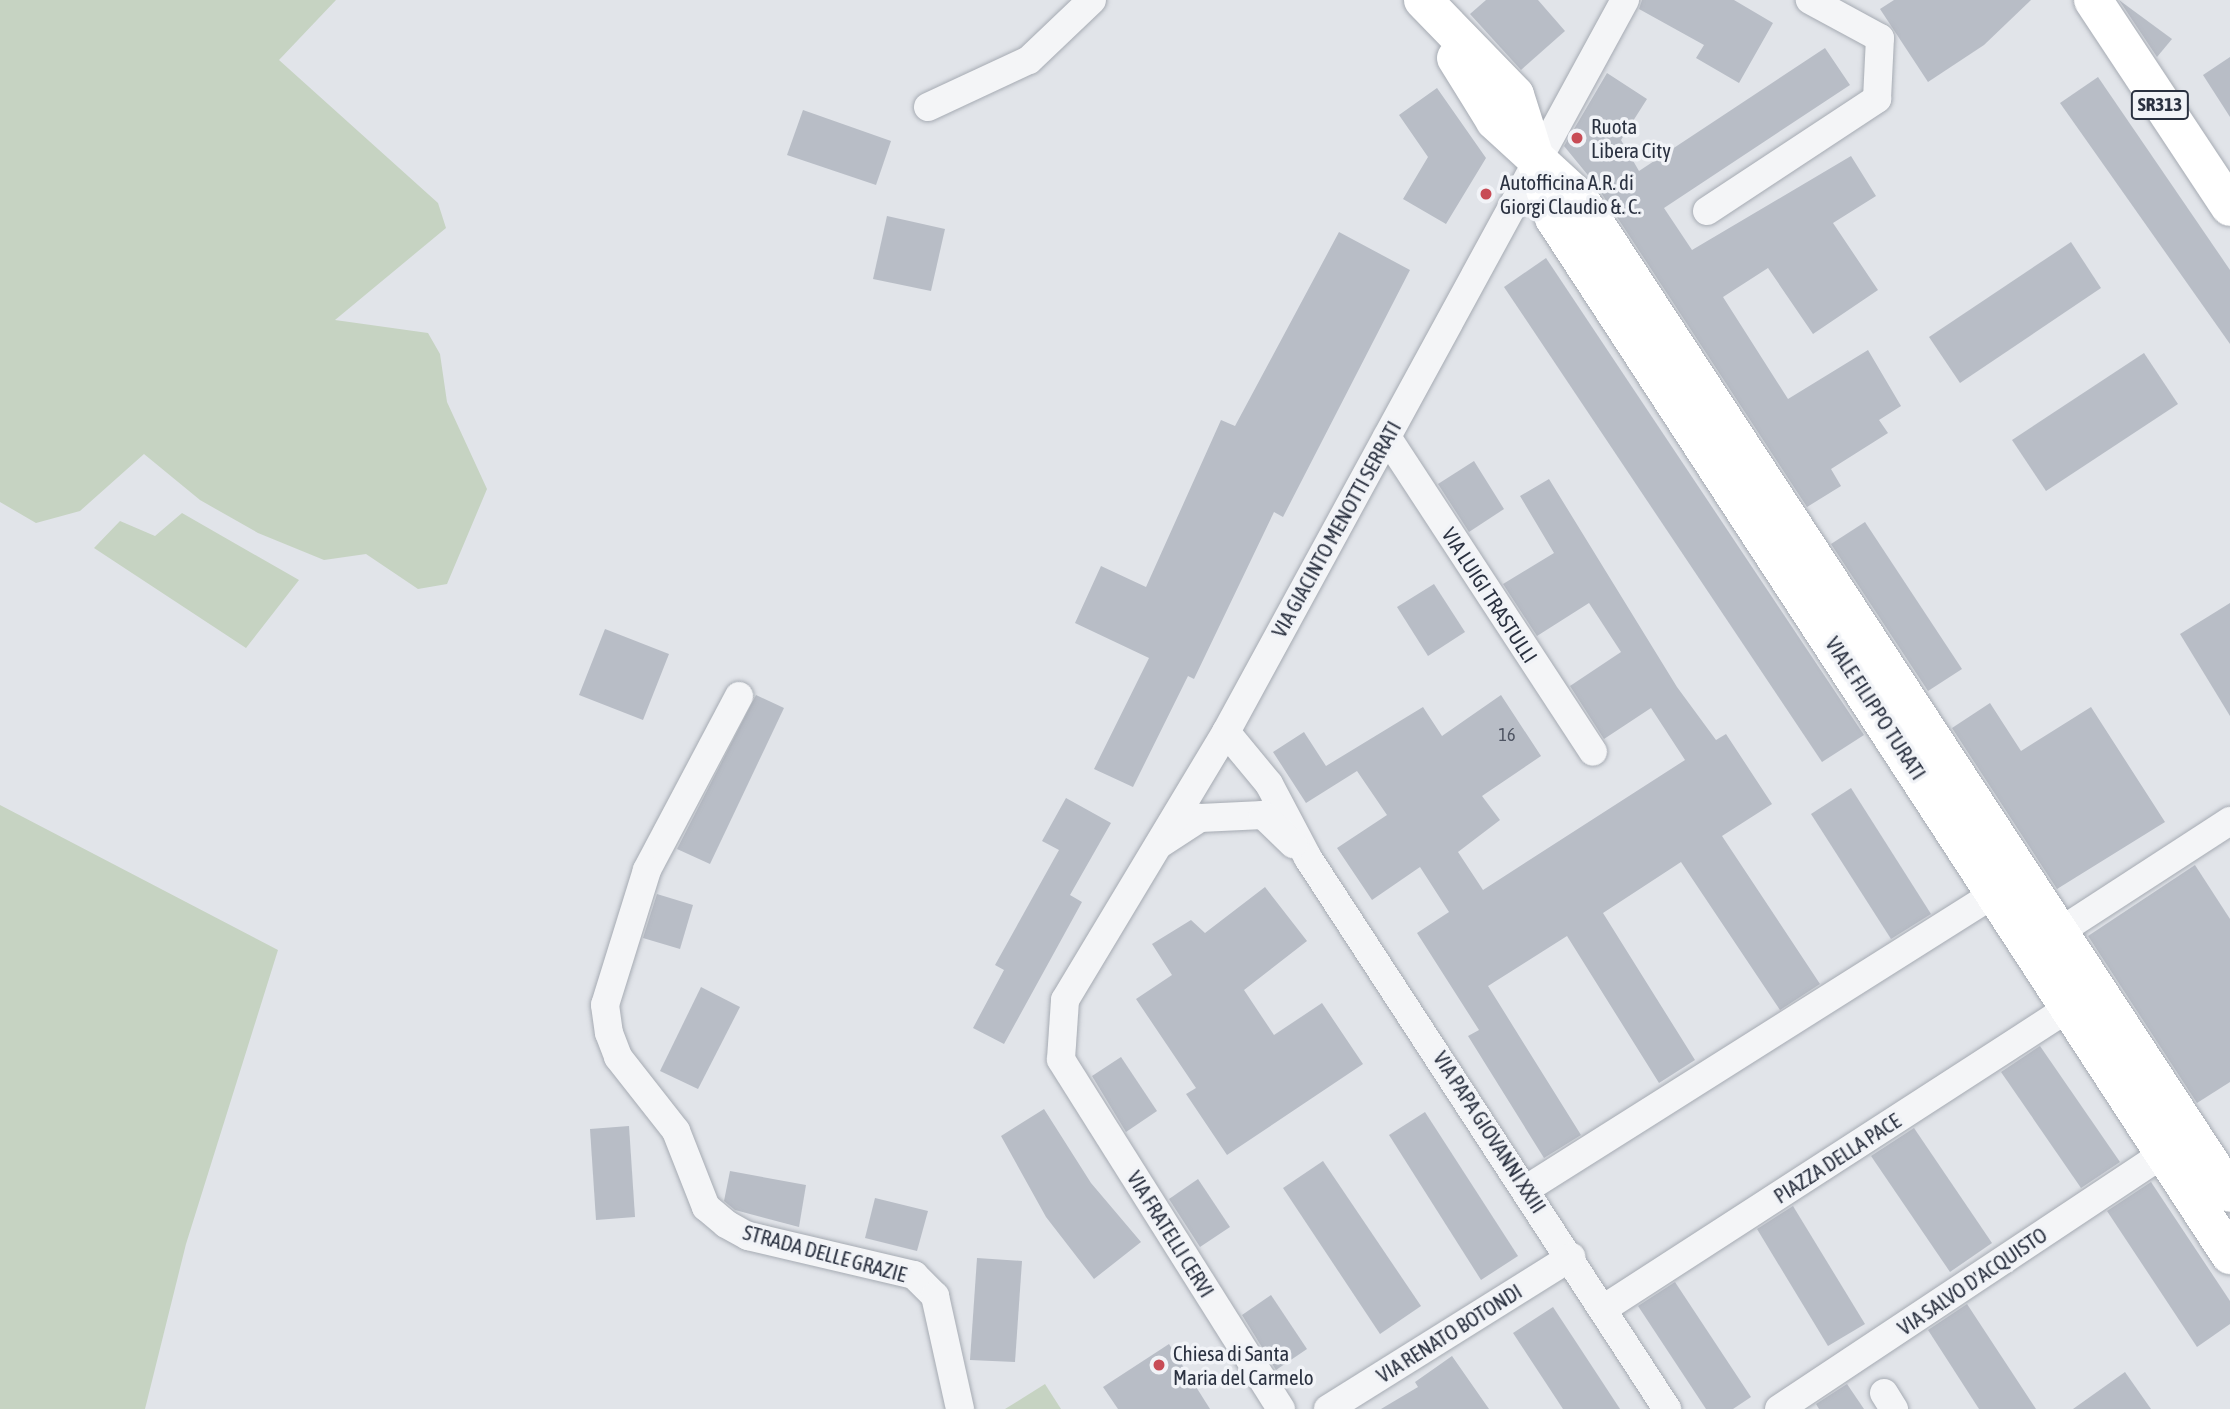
<!DOCTYPE html>
<style>
body{margin:0}
#map{position:relative;width:2230px;height:1409px;overflow:hidden;background:#e1e4e9;font-family:"Asap Condensed",sans-serif}
div>[style]{position:absolute}
.green>*{inset:0;background:#c6d3c2}
.building>*{inset:0;background:#b8bdc6}
.roads{filter:drop-shadow(0 0 2px #a6abb3) drop-shadow(0 0 2px #a6abb3)}
.street>*{height:28px;margin:-14px;padding:0 14px;transform-origin:14px;border-radius:14px;background:#f4f5f7}
.secondary>*{height:38px;margin:-19px;padding:0 19px;transform-origin:19px;border-radius:19px;background:#fff}
.primary>*{height:38px;margin:-19px;padding:0 19px;transform-origin:19px;border-radius:19px;background:#fff}
.dots>*{width:19px;height:19px;translate:-50% -50%;box-sizing:border-box;border:4px solid #f1f3f7;border-radius:50%}
span{translate:-50% -50%;white-space:nowrap;text-align:center;line-height:1.15;-webkit-text-stroke:7px #f1f3f7;paint-order:stroke}
.number-label{font-size:18px;color:#4e5462}
.number-label span{-webkit-text-stroke-width:0}
.shield-label span{padding:2px 5px;background:#f1f3f7;border:2px solid;border-radius:5px;-webkit-text-stroke-width:0}
.shield-label{font-size:19px;color:#2a3140;font-weight:700}
.poi-label{font-size:21px;color:#2a3140}
.left{translate:0 -50%;text-align:left}
.street-label{font-size:21px;color:#2a3140}
</style>
<div id="map">
<div class="green">
<div style="clip-path:polygon(0 0,336px 0,279px 60px,438px 203px,446px 228px,335px 320px,428px 333px,440px 354px,447px 402px,487px 489px,447px 584px,418px 589px,366px 554px,324px 560px,258px 533px,200px 500px,144px 454px,80px 511px,36px 523px,0 502px)"></div>
<div style="clip-path:polygon(182px 513px,299px 580px,246px 648px,94px 548px,120px 521px,155px 536px)"></div>
<div style="clip-path:polygon(0 805px,278px 950px,186px 1244px,145px 1409px,0 1409px)"></div>
<div style="clip-path:polygon(1045px 1384px,1061px 1409px,1005px 1409px)"></div>
</div>
<div class="building">
<div style="clip-path:polygon(1486px 0,1538px 0,1565px 31px,1521px 70px,1470px 14px)"></div>
<div style="clip-path:polygon(1642px 0,1734px 0,1773px 23px,1739px 83px,1696px 58px,1704px 45px,1639px 9px)"></div>
<div style="clip-path:polygon(1894px 0,2031px 0,1984px 45px,1928px 82px,1880px 9px)"></div>
<div style="clip-path:polygon(2119px 0,2172px 39px,2157px 57px)"></div>
<div style="clip-path:polygon(1825px 48px,1850px 85px,1664px 208px,1692px 250px,1851px 156px,1876px 196px,1833px 223px,1878px 290px,1813px 334px,1768px 268px,1723px 297px,1788px 399px,1868px 350px,1901px 406px,1879px 420px,1888px 433px,1831px 469px,1841px 486px,1807px 507px,1596px 185px,1564px 146px,1607px 73px,1647px 99px,1621px 140px,1639px 171px)"></div>
<div style="clip-path:polygon(2230px 57px,2230px 117px,2203px 75px)"></div>
<div style="clip-path:polygon(2098px 77px,2230px 270px,2230px 344px,2060px 103px)"></div>
<div style="clip-path:polygon(1437px 88px,1486px 158px,1446px 224px,1403px 199px,1428px 157px,1399px 115px)"></div>
<div style="clip-path:polygon(803px 110px,891px 141px,876px 185px,787px 155px)"></div>
<div style="clip-path:polygon(887px 216px,945px 229px,931px 291px,873px 279px)"></div>
<div style="clip-path:polygon(1339px 232px,1410px 270px,1283px 517px,1274px 512px,1194px 679px,1188px 676px,1133px 787px,1094px 769px,1149px 658px,1075px 623px,1101px 566px,1146px 587px,1221px 420px,1235px 426px)"></div>
<div style="clip-path:polygon(2071px 242px,2101px 288px,1960px 383px,1929px 337px)"></div>
<div style="clip-path:polygon(1546px 258px,1864px 735px,1822px 762px,1504px 287px)"></div>
<div style="clip-path:polygon(2144px 353px,2178px 404px,2046px 491px,2012px 440px)"></div>
<div style="clip-path:polygon(1474px 461px,1504px 509px,1469px 532px,1438px 484px)"></div>
<div style="clip-path:polygon(1549px 479px,1677px 687px,1716px 740px,1726px 734px,1772px 804px,1722px 836px,1820px 984px,1780px 1010px,1681px 862px,1603px 913px,1695px 1060px,1659px 1083px,1567px 936px,1488px 986px,1581px 1135px,1544px 1158px,1468px 1036px,1479px 1030px,1417px 933px,1449px 912px,1420px 867px,1372px 900px,1337px 848px,1387px 815px,1357px 771px,1306px 803px,1273px 752px,1304px 732px,1326px 766px,1423px 707px,1442px 736px,1501px 695px,1541px 756px,1482px 796px,1500px 820px,1458px 852px,1483px 890px,1685px 760px,1651px 708px,1604px 739px,1570px 686px,1621px 652px,1589px 603px,1537px 636px,1503px 584px,1554px 553px,1520px 496px)"></div>
<div style="clip-path:polygon(1865px 522px,1962px 669px,1928px 691px,1831px 544px)"></div>
<div style="clip-path:polygon(1434px 584px,1465px 632px,1428px 656px,1397px 607px)"></div>
<div style="clip-path:polygon(2230px 603px,2230px 716px,2180px 634px)"></div>
<div style="clip-path:polygon(605px 629px,669px 654px,643px 720px,579px 695px)"></div>
<div style="clip-path:polygon(756px 695px,784px 708px,710px 864px,677px 849px)"></div>
<div style="clip-path:polygon(1990px 703px,2021px 751px,2091px 707px,2165px 822px,2057px 889px,1952px 728px)"></div>
<div style="clip-path:polygon(1851px 788px,1931px 914px,1891px 939px,1811px 814px)"></div>
<div style="clip-path:polygon(1066px 798px,1111px 823px,1070px 895px,1082px 902px,1004px 1044px,973px 1028px,1004px 970px,995px 965px,1059px 850px,1042px 841px)"></div>
<div style="clip-path:polygon(2195px 865px,2230px 919px,2230px 1082px,2197px 1103px,2088px 936px)"></div>
<div style="clip-path:polygon(1265px 887px,1307px 941px,1244px 990px,1274px 1035px,1322px 1003px,1363px 1064px,1227px 1155px,1186px 1094px,1196px 1088px,1136px 999px,1172px 975px,1152px 944px,1191px 920px,1205px 933px)"></div>
<div style="clip-path:polygon(657px 894px,693px 905px,680px 949px,643px 938px)"></div>
<div style="clip-path:polygon(701px 987px,740px 1007px,698px 1089px,660px 1071px)"></div>
<div style="clip-path:polygon(2040px 1046px,2120px 1162px,2081px 1188px,2001px 1072px)"></div>
<div style="clip-path:polygon(1121px 1057px,1157px 1111px,1126px 1132px,1092px 1076px)"></div>
<div style="clip-path:polygon(1044px 1109px,1091px 1183px,1141px 1242px,1094px 1279px,1046px 1217px,1001px 1136px)"></div>
<div style="clip-path:polygon(1425px 1112px,1518px 1256px,1481px 1280px,1389px 1135px)"></div>
<div style="clip-path:polygon(629px 1126px,635px 1217px,596px 1220px,590px 1129px)"></div>
<div style="clip-path:polygon(1914px 1128px,1992px 1243px,1950px 1272px,1871px 1156px)"></div>
<div style="clip-path:polygon(1323px 1161px,1421px 1306px,1380px 1334px,1283px 1188px)"></div>
<div style="clip-path:polygon(730px 1171px,806px 1185px,799px 1227px,735px 1210px,724px 1201px)"></div>
<div style="clip-path:polygon(1198px 1179px,1230px 1227px,1200px 1247px,1169px 1199px)"></div>
<div style="clip-path:polygon(2151px 1182px,2230px 1301px,2230px 1324px,2197px 1347px,2107px 1211px)"></div>
<div style="clip-path:polygon(875px 1198px,928px 1211px,917px 1251px,865px 1238px)"></div>
<div style="clip-path:polygon(1793px 1206px,1865px 1324px,1828px 1346px,1757px 1229px)"></div>
<div style="clip-path:polygon(977px 1258px,1022px 1261px,1015px 1362px,970px 1360px)"></div>
<div style="clip-path:polygon(1675px 1282px,1751px 1397px,1733px 1409px,1706px 1409px,1638px 1306px)"></div>
<div style="clip-path:polygon(1271px 1295px,1307px 1349px,1276px 1370px,1242px 1315px)"></div>
<div style="clip-path:polygon(1967px 1304px,2036px 1409px,1979px 1409px,1928px 1330px)"></div>
<div style="clip-path:polygon(1553px 1307px,1580px 1348px,1620px 1409px,1563px 1409px,1513px 1333px)"></div>
<div style="clip-path:polygon(1169px 1344px,1210px 1409px,1118px 1409px,1103px 1387px)"></div>
<div style="clip-path:polygon(1452px 1356px,1489px 1409px,1381px 1409px,1418px 1387px,1415px 1382px)"></div>
<div style="clip-path:polygon(2125px 1372px,2151px 1409px,2073px 1409px)"></div>
<div style="clip-path:polygon(1847px 1384px,1864px 1409px,1819px 1409px,1816px 1404px)"></div>
</div>
<div class="roads">
<div class="street">
<div style="left:928px;top:107px;width:111px;rotate:-25deg"></div>
<div style="left:1029px;top:60px;width:87px;rotate:-43.6deg"></div>
<div style="left:1707px;top:211px;width:204px;rotate:-33.4deg"></div>
<div style="left:1877px;top:99px;width:61px;rotate:-87.2deg"></div>
<div style="left:1880px;top:38px;width:80px;rotate:-151.5deg"></div>
<div style="left:1387px;top:437px;width:376px;rotate:56.8deg"></div>
<div style="left:739px;top:696px;width:197px;rotate:117.9deg"></div>
<div style="left:647px;top:870px;width:141px;rotate:107.3deg"></div>
<div style="left:605px;top:1005px;width:28px;rotate:82deg"></div>
<div style="left:609px;top:1033px;width:26px;rotate:69deg"></div>
<div style="left:618px;top:1057px;width:94px;rotate:51.9deg"></div>
<div style="left:676px;top:1131px;width:82px;rotate:68.5deg"></div>
<div style="left:706px;top:1207px;width:26px;rotate:40deg"></div>
<div style="left:726px;top:1224px;width:25px;rotate:29deg"></div>
<div style="left:748px;top:1236px;width:171px;rotate:13.2deg"></div>
<div style="left:914px;top:1275px;width:30px;rotate:45deg"></div>
<div style="left:935px;top:1296px;width:116px;rotate:77.5deg"></div>
<div style="left:1226px;top:732px;width:67px;rotate:50.4deg"></div>
<div style="left:1269px;top:784px;width:84px;rotate:62.2deg"></div>
<div style="left:1308px;top:858px;width:658px;rotate:56.91deg"></div>
<div style="left:1160px;top:844px;width:48px;rotate:-33deg"></div>
<div style="left:1200px;top:818px;width:63px;rotate:-2.7deg"></div>
<div style="left:1263px;top:815px;width:42px;rotate:44deg"></div>
<div style="left:2059px;top:932px;width:204px;rotate:-33deg"></div>
<div style="left:1528px;top:1188px;width:555px;rotate:-32.26deg"></div>
<div style="left:1603px;top:1309px;width:556px;rotate:-32.89deg"></div>
<div style="left:1884px;top:1393px;width:19px;rotate:58deg"></div>
<div style="left:1281px;top:1409px;width:413px;rotate:-122.2deg"></div>
<div style="left:1061px;top:1059px;width:59px;rotate:-86.1deg"></div>
<div style="left:1065px;top:1000px;width:313px;rotate:-59deg"></div>
<div style="left:1226px;top:732px;width:834px;rotate:-61.41deg"></div>
<div style="left:1328px;top:1409px;width:287px;rotate:-32deg"></div>
<div style="left:1779px;top:1409px;width:462px;rotate:-33.6deg"></div>
</div>
<div class="secondary">
<div style="left:1423px;top:0;width:132px;rotate:45.9deg"></div>
<div style="left:1515px;top:95px;width:129px;rotate:72.4deg"></div>
<div style="left:1554px;top:218px;width:1238px;rotate:56.9deg"></div>
<div style="left:1456px;top:58px;width:74px;rotate:58.2deg"></div>
<div style="left:1495px;top:121px;width:113px;rotate:42.5deg"></div>
<div style="left:1578px;top:197px;width:1190px;rotate:56.79deg"></div>
</div>
<div class="primary">
<div style="left:2093px;top:0;width:248px;rotate:56.5deg"></div>
</div>
</div>
<div class="dots">
<div style="left:1577px;top:138px;background:#c84c56"></div>
<div style="left:1486px;top:194px;background:#c84c56"></div>
<div style="left:1159px;top:1365px;background:#c84c56"></div>
</div>
<div class="number-label">
<span style="left:1507px;top:735px">16</span>
</div>
<div class="shield-label">
<span style="left:2160px;top:105px">SR313</span>
</div>
<div class="poi-label">
<span class="left" style="left:1591px;top:138px">Ruota<br>Libera City</span>
<span class="left" style="left:1500px;top:194px">Autofficina A.R. di<br>Giorgi Claudio &amp;. C.</span>
<span class="left" style="left:1173px;top:1365px">Chiesa di Santa<br>Maria del Carmelo</span>
</div>
<div class="street-label">
<span style="left:1336px;top:529px;rotate:-61deg">VIA GIACINTO MENOTTI SERRATI</span>
<span style="left:1490px;top:595px;rotate:57deg">VIA LUIGI TRASTULLI</span>
<span style="left:1876px;top:708px;rotate:57deg">VIALE FILIPPO TURATI</span>
<span style="left:1490px;top:1132px;rotate:57deg">VIA PAPA GIOVANNI XXIII</span>
<span style="left:1837px;top:1158px;rotate:-33deg">PIAZZA DELLA PACE</span>
<span style="left:1171px;top:1234px;rotate:58deg">VIA FRATELLI CERVI</span>
<span style="left:825px;top:1253px;rotate:15deg">STRADA DELLE GRAZIE</span>
<span style="left:1972px;top:1281px;rotate:-34deg">VIA SALVO D'ACQUISTO</span>
<span style="left:1449px;top:1333px;rotate:-32deg">VIA RENATO BOTONDI</span>
</div>
</div>
